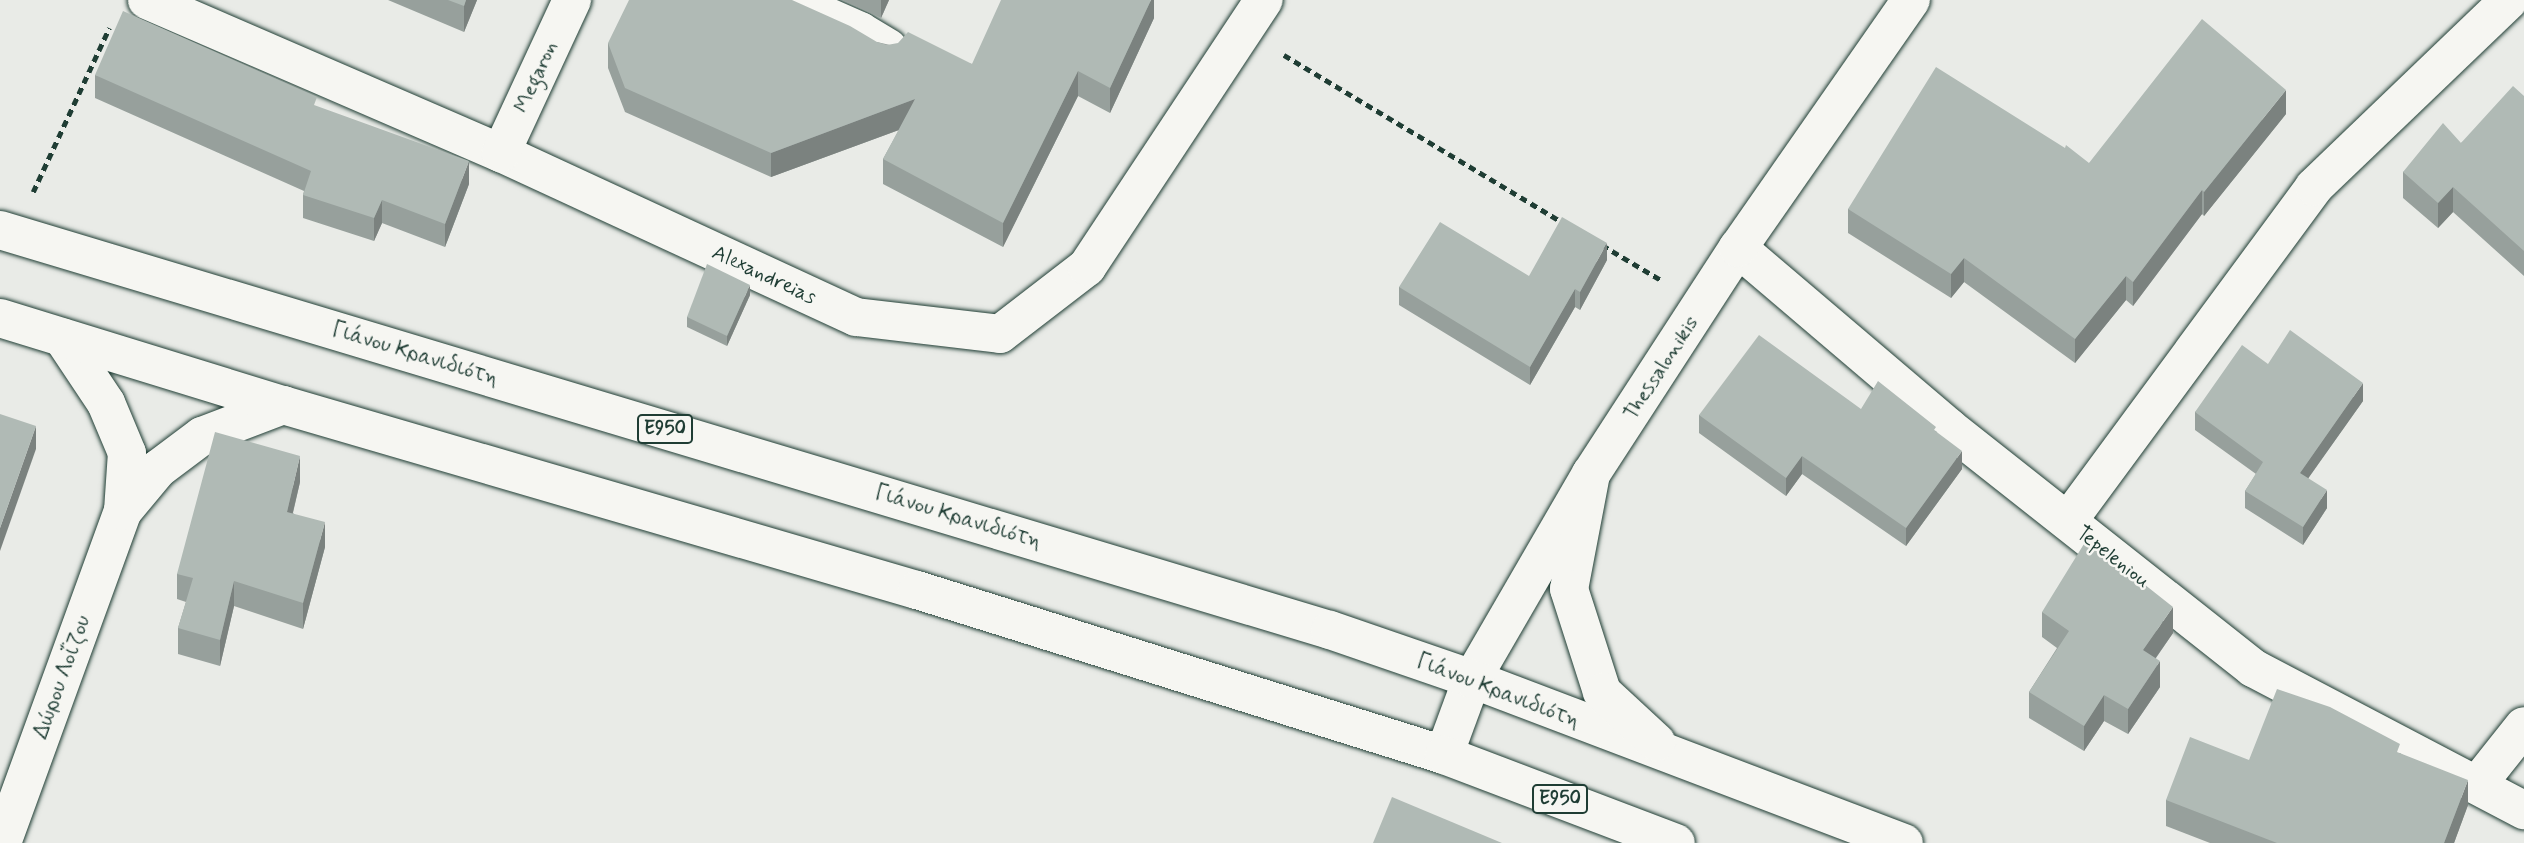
<!DOCTYPE html>
<meta charset="utf-8">
<style>
body{margin:0}
#map{position:relative;width:2524px;height:843px;overflow:hidden;background:#e9ebe7;font-family:Mynerve,sans-serif}
div>[style]{position:absolute}
.path>*{height:4.5px;margin-top:-2.25px;transform-origin:0;background:repeating-linear-gradient(90deg,#1f3d34 0 7px,transparent 0 12px)}
.roads{filter:drop-shadow(0 0 2px #1f3d34) drop-shadow(0 0 2px #1f3d34)}
.minor>*{height:38px;margin:-19px;padding:0 19px;transform-origin:19px;border-radius:19px;background:#f6f6f2}
.major>*{height:38px;margin:-19px;padding:0 19px;transform-origin:19px;border-radius:19px;background:#f6f6f2}
.wall>*{inset:0;background:#97a09c}
.shaded-wall>*{inset:0;background:#7b827f}
.building>*{inset:0;background:#b0bab5}
span{translate:-50% -50%;white-space:nowrap;text-align:center;line-height:1.15;-webkit-text-stroke:5px #f6f6f2;paint-order:stroke}
.shield-label span{padding:2px 5px;background:#f6f6f2;border:2px solid;border-radius:5px;-webkit-text-stroke-width:0}
.shield-label{font-size:19px;color:#1f3d34;font-weight:700}
.street-label{font-size:21px;color:#1f3d34}
</style>
<div id="map">
<div class="path">
<div style="left:1284px;top:55px;width:327px;rotate:31deg"></div>
<div style="left:33px;top:192px;width:181px;rotate:-65.1deg"></div>
<div style="left:1602px;top:245px;width:69px;rotate:30.7deg"></div>
</div>
<div class="roads">
<div class="minor">
<div style="left:147px;top:0;width:386px;rotate:23.4deg"></div>
<div style="left:501px;top:153px;width:391px;rotate:24.8deg"></div>
<div style="left:856px;top:317px;width:145px;rotate:6.7deg"></div>
<div style="left:1000px;top:334px;width:110px;rotate:-37.6deg"></div>
<div style="left:1087px;top:267px;width:320px;rotate:-56.5deg"></div>
<div style="left:790px;top:0;width:77px;rotate:23.9deg"></div>
<div style="left:860px;top:31px;width:33px;rotate:31deg"></div>
<div style="left:501px;top:153px;width:169px;rotate:-65.1deg"></div>
<div style="left:1738px;top:248px;width:276px;rotate:40.4deg"></div>
<div style="left:1948px;top:427px;width:389px;rotate:38.3deg"></div>
<div style="left:2253px;top:668px;width:306px;rotate:27.7deg"></div>
<div style="left:123px;top:511px;width:55px;rotate:-50.2deg"></div>
<div style="left:158px;top:469px;width:55px;rotate:-36.9deg"></div>
<div style="left:202px;top:436px;width:87px;rotate:-20.9deg"></div>
<div style="left:2068px;top:521px;width:415px;rotate:-53.6deg"></div>
<div style="left:2314px;top:187px;width:270px;rotate:-43.8deg"></div>
<div style="left:1444px;top:755px;width:81px;rotate:-69.8deg"></div>
<div style="left:1472px;top:679px;width:237px;rotate:-59.9deg"></div>
<div style="left:1591px;top:474px;width:270px;rotate:-57deg"></div>
<div style="left:1738px;top:248px;width:302px;rotate:-55.1deg"></div>
<div style="left:2477px;top:785px;width:75px;rotate:-51.5deg"></div>
<div style="left:2px;top:843px;width:353px;rotate:-70deg"></div>
<div style="left:123px;top:511px;width:58px;rotate:-86.1deg"></div>
<div style="left:127px;top:453px;width:54px;rotate:-112.8deg"></div>
<div style="left:106px;top:403px;width:79px;rotate:-123.7deg"></div>
</div>
<div class="major">
<div style="left:0;top:230px;width:1389px;rotate:16.74deg"></div>
<div style="left:1330px;top:630px;width:150px;rotate:19deg"></div>
<div style="left:1472px;top:679px;width:462px;rotate:20.8deg"></div>
<div style="left:0;top:318px;width:296px;rotate:17.1deg"></div>
<div style="left:283px;top:405px;width:660px;rotate:16.27deg"></div>
<div style="left:917px;top:590px;width:552px;rotate:17.38deg"></div>
<div style="left:1444px;top:755px;width:248px;rotate:20.8deg"></div>
<div style="left:1591px;top:474px;width:117px;rotate:100.8deg"></div>
<div style="left:1569px;top:589px;width:108px;rotate:72.2deg"></div>
<div style="left:1602px;top:692px;width:74px;rotate:42.8deg"></div>
</div>
</div>
<div class="wall">
<div style="clip-path:polygon(388px 0,477px 0,464px 32px)"></div>
<div style="clip-path:polygon(842px 0,889px 0,881px 18px)"></div>
<div style="clip-path:polygon(1154px 0,1154px 18px,1110px 113px,1078px 96px,1003px 247px,883px 184px,883px 159px,899px 130px,771px 177px,625px 112px,608px 68px,608px 43px,877px 42px,972px 64px)"></div>
<div style="clip-path:polygon(95px 75px,317px 107px,469px 184px,445px 247px,382px 223px,374px 241px,303px 218px,303px 195px,304px 191px,95px 98px)"></div>
<div style="clip-path:polygon(2524px 96px,2524px 276px,2453px 212px,2438px 228px,2403px 198px,2403px 172px,2461px 143px)"></div>
<div style="clip-path:polygon(2286px 114px,2204px 216px,2202px 214px,2133px 306px,2126px 300px,2075px 363px,1964px 282px,1951px 298px,1848px 233px,1848px 209px,2089px 163px)"></div>
<div style="clip-path:polygon(1607px 260px,1580px 310px,1575px 307px,1530px 385px,1399px 305px,1399px 287px,1529px 276px)"></div>
<div style="clip-path:polygon(750px 295px,727px 346px,687px 327px,687px 317px)"></div>
<div style="clip-path:polygon(2268px 364px,2363px 401px,2308px 478px,2327px 508px,2303px 545px,2245px 508px,2245px 491px,2256px 474px,2195px 430px,2195px 412px)"></div>
<div style="clip-path:polygon(1861px 409px,1936px 431px,1962px 469px,1906px 546px,1802px 474px,1786px 496px,1699px 433px,1699px 415px)"></div>
<div style="clip-path:polygon(300px 482px,293px 513px,325px 547px,303px 629px,234px 606px,220px 666px,178px 654px,178px 628px,186px 602px,177px 599px,177px 574px)"></div>
<div style="clip-path:polygon(2042px 612px,2173px 633px,2156px 658px,2160px 687px,2128px 734px,2104px 721px,2084px 751px,2029px 718px,2029px 692px,2057px 648px,2042px 637px)"></div>
<div style="clip-path:polygon(2400px 753px,2468px 805px,2454px 843px,2210px 843px,2166px 826px,2166px 800px,2249px 760px)"></div>
</div>
<div class="shaded-wall">
<div style="clip-path:polygon(466px 0,477px 0,464px 32px,464px 6px)"></div>
<div style="clip-path:polygon(881px 0,889px 0,881px 18px)"></div>
<div style="clip-path:polygon(1151px 0,1154px 0,1154px 18px,1110px 113px,1110px 88px)"></div>
<div style="clip-path:polygon(1078px 71px,1078px 96px,1003px 247px,1003px 223px)"></div>
<div style="clip-path:polygon(2286px 90px,2286px 114px,2204px 216px,2204px 192px)"></div>
<div style="clip-path:polygon(915px 99px,915px 124px,771px 177px,771px 153px)"></div>
<div style="clip-path:polygon(469px 161px,469px 184px,445px 247px,445px 224px)"></div>
<div style="clip-path:polygon(2453px 187px,2453px 212px,2438px 228px,2438px 203px)"></div>
<div style="clip-path:polygon(2202px 190px,2202px 214px,2133px 306px,2133px 282px)"></div>
<div style="clip-path:polygon(382px 200px,382px 223px,374px 241px,374px 218px)"></div>
<div style="clip-path:polygon(1607px 243px,1607px 260px,1580px 310px,1580px 292px)"></div>
<div style="clip-path:polygon(1964px 258px,1964px 282px,1951px 298px,1951px 274px)"></div>
<div style="clip-path:polygon(2126px 276px,2126px 300px,2075px 363px,2075px 339px)"></div>
<div style="clip-path:polygon(750px 285px,750px 295px,727px 346px,727px 336px)"></div>
<div style="clip-path:polygon(1575px 289px,1575px 307px,1530px 385px,1530px 367px)"></div>
<div style="clip-path:polygon(2363px 383px,2363px 401px,2300px 490px,2300px 473px)"></div>
<div style="clip-path:polygon(36px 426px,36px 449px,0 551px,0 528px)"></div>
<div style="clip-path:polygon(1962px 451px,1962px 469px,1906px 546px,1906px 528px)"></div>
<div style="clip-path:polygon(300px 456px,300px 482px,287px 537px,287px 512px)"></div>
<div style="clip-path:polygon(1802px 456px,1802px 474px,1786px 496px,1786px 478px)"></div>
<div style="clip-path:polygon(2327px 490px,2327px 508px,2303px 545px,2303px 527px)"></div>
<div style="clip-path:polygon(325px 522px,325px 547px,303px 629px,303px 603px)"></div>
<div style="clip-path:polygon(234px 581px,234px 606px,220px 666px,220px 640px)"></div>
<div style="clip-path:polygon(2173px 607px,2173px 633px,2143px 676px,2143px 650px)"></div>
<div style="clip-path:polygon(2160px 661px,2160px 687px,2128px 734px,2128px 709px)"></div>
<div style="clip-path:polygon(2104px 695px,2104px 721px,2084px 751px,2084px 726px)"></div>
<div style="clip-path:polygon(2468px 780px,2468px 805px,2454px 843px,2444px 843px)"></div>
</div>
<div class="building">
<div style="clip-path:polygon(448px 0,466px 0,464px 6px)"></div>
<div style="clip-path:polygon(629px 0,792px 0,850px 26px,877px 42px,887px 45px,898px 43px,908px 32px,972px 64px,1001px 0,1151px 0,1110px 88px,1078px 71px,1003px 223px,883px 159px,915px 99px,771px 153px,625px 88px,608px 43px)"></div>
<div style="clip-path:polygon(123px 11px,317px 97px,314px 105px,469px 161px,445px 224px,382px 200px,374px 218px,303px 195px,311px 171px,95px 75px)"></div>
<div style="clip-path:polygon(2202px 19px,2286px 90px,2204px 192px,2202px 190px,2133px 282px,2126px 276px,2075px 339px,1964px 258px,1951px 274px,1848px 209px,1936px 67px,2065px 148px,2066px 145px,2089px 163px)"></div>
<div style="clip-path:polygon(2513px 86px,2524px 96px,2524px 251px,2453px 187px,2438px 203px,2403px 172px,2443px 123px,2461px 143px)"></div>
<div style="clip-path:polygon(1562px 217px,1607px 243px,1580px 292px,1575px 289px,1530px 367px,1399px 287px,1440px 222px,1529px 276px)"></div>
<div style="clip-path:polygon(707px 264px,750px 285px,727px 336px,687px 317px)"></div>
<div style="clip-path:polygon(2290px 330px,2363px 383px,2300px 473px,2327px 490px,2303px 527px,2245px 491px,2263px 462px,2195px 412px,2242px 345px,2268px 364px)"></div>
<div style="clip-path:polygon(1759px 335px,1861px 409px,1878px 381px,1936px 427px,1934px 430px,1962px 451px,1906px 528px,1802px 456px,1786px 478px,1699px 415px)"></div>
<div style="clip-path:polygon(0 414px,36px 426px,0 528px)"></div>
<div style="clip-path:polygon(215px 432px,300px 456px,287px 512px,325px 522px,303px 603px,234px 581px,220px 640px,178px 628px,193px 578px,177px 574px)"></div>
<div style="clip-path:polygon(2087px 539px,2173px 607px,2143px 650px,2160px 661px,2128px 709px,2104px 695px,2084px 726px,2029px 692px,2069px 631px,2042px 612px)"></div>
<div style="clip-path:polygon(2277px 689px,2330px 707px,2400px 744px,2397px 752px,2468px 780px,2444px 843px,2277px 843px,2166px 800px,2190px 737px,2249px 760px)"></div>
<div style="clip-path:polygon(1392px 797px,1502px 843px,1373px 843px)"></div>
</div>
<div class="shield-label">
<span style="left:665px;top:429px">E950</span>
<span style="left:1560px;top:799px">E950</span>
</div>
<div class="street-label">
<span style="left:536px;top:77px;rotate:-65deg">Megaron</span>
<span style="left:764px;top:275px;rotate:25deg">Alexandreias</span>
<span style="left:415px;top:354px;rotate:17deg">Γιάνου Κρανιδιότη</span>
<span style="left:1661px;top:368px;rotate:-57deg">Thessalonikis</span>
<span style="left:958px;top:517px;rotate:17deg">Γιάνου Κρανιδιότη</span>
<span style="left:2113px;top:557px;rotate:38deg">Tepeleniou</span>
<span style="left:62px;top:677px;rotate:-70deg">Δώρου Λοΐζου</span>
<span style="left:1498px;top:691px;rotate:21deg">Γιάνου Κρανιδιότη</span>
</div>
</div>
